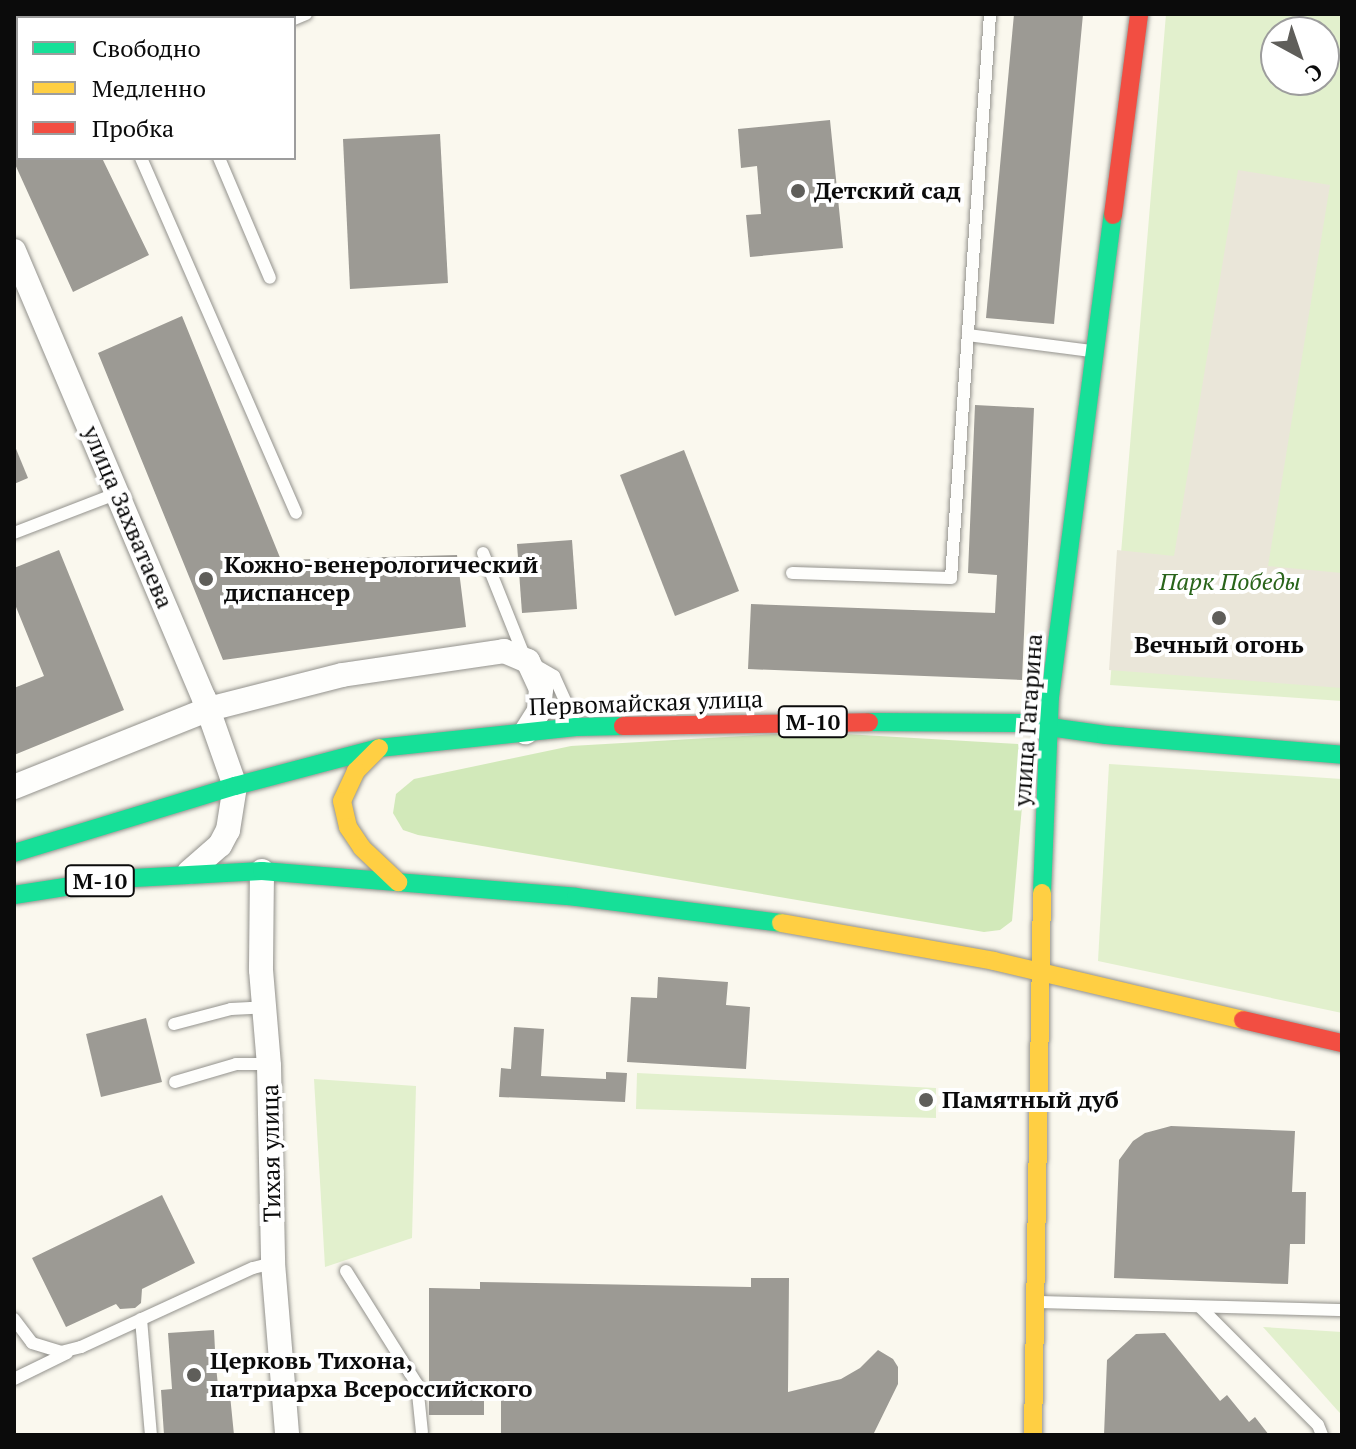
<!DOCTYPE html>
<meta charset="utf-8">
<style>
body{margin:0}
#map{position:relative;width:1356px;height:1449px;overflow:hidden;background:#faf8ee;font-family:"PT Serif",serif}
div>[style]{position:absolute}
.green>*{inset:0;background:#e2f0cd}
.forest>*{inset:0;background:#d2e9ba}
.plaza>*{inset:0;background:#eae6d9}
.building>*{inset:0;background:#9c9a94}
.roads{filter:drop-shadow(0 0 2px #93928d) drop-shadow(0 0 2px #93928d)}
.lane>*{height:12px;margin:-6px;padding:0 6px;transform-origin:6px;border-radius:6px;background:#fefefc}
.street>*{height:24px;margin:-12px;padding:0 12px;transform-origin:12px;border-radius:12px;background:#fefefc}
.fast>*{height:18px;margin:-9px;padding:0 9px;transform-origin:9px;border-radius:9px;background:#16e098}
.slow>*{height:18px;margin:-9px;padding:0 9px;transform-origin:9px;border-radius:9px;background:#ffcf43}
.jam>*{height:18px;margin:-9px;padding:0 9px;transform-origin:9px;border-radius:9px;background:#f24e42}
.dots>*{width:22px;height:22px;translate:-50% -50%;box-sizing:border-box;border:4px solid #fff;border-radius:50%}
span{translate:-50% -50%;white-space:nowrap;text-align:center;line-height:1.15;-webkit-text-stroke:8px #fff;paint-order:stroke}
.shield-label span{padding:2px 6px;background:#fff;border:2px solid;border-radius:6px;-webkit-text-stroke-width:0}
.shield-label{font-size:22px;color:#0b0b0b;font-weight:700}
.poi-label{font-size:24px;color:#0b0b0b;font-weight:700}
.left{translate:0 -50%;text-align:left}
.street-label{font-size:24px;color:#0b0b0b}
.park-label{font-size:24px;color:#29641a;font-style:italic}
.frame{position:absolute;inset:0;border:16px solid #0b0b0b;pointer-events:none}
.legend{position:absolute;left:16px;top:16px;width:280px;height:144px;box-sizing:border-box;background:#fff;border:2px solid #9d9d9d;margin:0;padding:10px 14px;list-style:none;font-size:24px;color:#0b0b0b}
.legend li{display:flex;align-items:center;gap:16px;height:40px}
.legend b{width:40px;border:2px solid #9d9d9d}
.north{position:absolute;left:1260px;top:16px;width:80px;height:80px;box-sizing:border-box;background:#fff;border:2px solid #9d9d9d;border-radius:50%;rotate:140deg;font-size:22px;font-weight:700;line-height:32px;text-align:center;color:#0b0b0b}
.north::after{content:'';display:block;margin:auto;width:28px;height:36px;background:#5f5e5a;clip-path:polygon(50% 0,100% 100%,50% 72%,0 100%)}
</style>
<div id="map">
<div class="green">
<div style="clip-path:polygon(evenodd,1166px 14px,1342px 14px,1342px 701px,1110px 685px,1166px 14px,1276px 32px,1324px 32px,1324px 80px,1276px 80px,1276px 32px)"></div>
<div style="clip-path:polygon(1109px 764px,1342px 779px,1342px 1013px,1098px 961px)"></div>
<div style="clip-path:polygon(637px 1073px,936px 1088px,936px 1118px,636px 1109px)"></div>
<div style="clip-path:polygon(314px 1079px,416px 1086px,412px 1238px,325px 1267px)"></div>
<div style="clip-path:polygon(1263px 1327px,1342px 1332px,1342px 1415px,1338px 1411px)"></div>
</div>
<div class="forest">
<div style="clip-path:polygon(810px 732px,1018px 744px,1026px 761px,1012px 921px,1000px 930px,984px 932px,418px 835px,403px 830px,393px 813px,396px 794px,414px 779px,571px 746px)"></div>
</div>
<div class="plaza">
<div style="clip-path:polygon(1238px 170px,1330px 185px,1268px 566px,1342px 573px,1342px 688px,1109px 670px,1117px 550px,1174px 556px)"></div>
</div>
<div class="building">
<div style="clip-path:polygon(1014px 14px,1083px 14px,1054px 324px,986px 318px)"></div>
<div style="clip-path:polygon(18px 43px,18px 158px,102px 158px,149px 255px,73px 292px,14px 162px,14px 45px)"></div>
<div style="clip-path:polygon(830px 120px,843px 248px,750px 257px,746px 215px,761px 214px,757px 166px,741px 168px,738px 129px)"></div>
<div style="clip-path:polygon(440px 134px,448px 283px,350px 289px,343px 139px)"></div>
<div style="clip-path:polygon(182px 316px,281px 560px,457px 555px,466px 627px,223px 660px,98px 353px)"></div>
<div style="clip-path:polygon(975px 405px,1034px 408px,1022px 680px,748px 669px,751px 604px,995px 613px,997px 575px,968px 573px)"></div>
<div style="clip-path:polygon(14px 444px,28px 478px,14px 484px)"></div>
<div style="clip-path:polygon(684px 450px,739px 591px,675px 616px,620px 475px)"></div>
<div style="clip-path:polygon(572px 540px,577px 609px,522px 613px,517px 544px)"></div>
<div style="clip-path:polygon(59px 550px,124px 710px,14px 755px,14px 688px,44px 676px,14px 602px,14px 568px)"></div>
<div style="clip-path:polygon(658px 977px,728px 982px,726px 1005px,750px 1007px,746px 1069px,627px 1062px,631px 997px,657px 998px)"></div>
<div style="clip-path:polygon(146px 1018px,162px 1082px,101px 1097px,86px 1034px)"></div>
<div style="clip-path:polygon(514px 1027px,544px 1029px,541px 1076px,606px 1079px,606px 1072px,627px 1073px,625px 1102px,499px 1097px,501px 1068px,511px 1069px)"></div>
<div style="clip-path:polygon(1171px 1126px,1295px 1131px,1292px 1192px,1306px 1192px,1305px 1244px,1290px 1244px,1288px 1284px,1114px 1278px,1119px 1160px,1133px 1141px,1145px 1133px)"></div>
<div style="clip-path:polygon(162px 1195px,195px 1263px,142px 1289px,141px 1303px,135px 1308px,120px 1309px,116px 1304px,66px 1327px,32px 1258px)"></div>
<div style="clip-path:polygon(751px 1278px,789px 1278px,788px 1392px,841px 1379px,860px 1368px,878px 1350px,893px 1359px,898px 1367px,898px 1384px,873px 1435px,501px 1435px,501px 1392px,484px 1392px,484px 1415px,429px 1415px,429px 1288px,480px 1289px,480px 1282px,751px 1287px)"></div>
<div style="clip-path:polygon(214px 1330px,215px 1350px,227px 1349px,228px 1365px,216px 1366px,218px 1386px,229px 1385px,234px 1435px,164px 1435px,161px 1390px,172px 1389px,168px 1333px)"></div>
<div style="clip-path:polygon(1165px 1333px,1220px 1401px,1227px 1395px,1249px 1422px,1255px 1417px,1269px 1435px,1104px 1435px,1107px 1360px,1136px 1334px)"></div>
</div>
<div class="roads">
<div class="lane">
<div style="left:78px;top:14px;width:4px;rotate:63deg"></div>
<div style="left:294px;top:19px;width:13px;rotate:-23deg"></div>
<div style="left:141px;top:158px;width:387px;rotate:66.4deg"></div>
<div style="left:219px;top:158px;width:130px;rotate:67deg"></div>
<div style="left:968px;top:335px;width:124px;rotate:7.4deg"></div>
<div style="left:14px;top:533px;width:111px;rotate:-21deg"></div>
<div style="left:483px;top:553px;width:108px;rotate:68.2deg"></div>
<div style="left:523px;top:653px;width:9px;rotate:58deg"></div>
<div style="left:528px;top:661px;width:30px;rotate:30deg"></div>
<div style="left:554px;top:676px;width:46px;rotate:65.7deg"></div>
<div style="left:792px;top:573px;width:159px;rotate:1.8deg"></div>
<div style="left:951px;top:578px;width:565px;rotate:-86.04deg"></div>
<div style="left:174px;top:1024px;width:59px;rotate:-14.7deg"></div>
<div style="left:231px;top:1009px;width:34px;rotate:-3deg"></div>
<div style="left:175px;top:1082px;width:64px;rotate:-16.4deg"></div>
<div style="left:236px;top:1064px;width:33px"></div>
<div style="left:346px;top:1271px;width:133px;rotate:57.9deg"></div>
<div style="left:417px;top:1384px;width:48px;rotate:84.1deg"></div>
<div style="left:1036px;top:1302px;width:306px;rotate:1.5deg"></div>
<div style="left:1201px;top:1308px;width:165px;rotate:45deg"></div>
<div style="left:1318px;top:1425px;width:11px;rotate:68deg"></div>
<div style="left:14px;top:1319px;width:30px;rotate:53deg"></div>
<div style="left:32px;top:1343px;width:30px;rotate:17deg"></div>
<div style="left:61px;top:1352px;width:21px;rotate:-14deg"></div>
<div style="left:81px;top:1347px;width:189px;rotate:-24.7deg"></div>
<div style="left:253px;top:1268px;width:21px;rotate:-14deg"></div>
<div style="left:141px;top:1319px;width:116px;rotate:85.1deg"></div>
<div style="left:14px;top:1379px;width:59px;rotate:-26.1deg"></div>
</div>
<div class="street">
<div style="left:14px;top:251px;width:486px;rotate:67deg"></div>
<div style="left:204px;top:698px;width:93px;rotate:70.6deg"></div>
<div style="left:235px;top:786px;width:45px;rotate:99deg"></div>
<div style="left:228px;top:830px;width:17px;rotate:118deg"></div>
<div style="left:220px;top:845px;width:41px;rotate:138.9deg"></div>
<div style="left:14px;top:787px;width:210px;rotate:-21.8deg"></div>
<div style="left:209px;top:709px;width:137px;rotate:-14.3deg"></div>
<div style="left:342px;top:675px;width:164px;rotate:-8.4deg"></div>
<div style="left:504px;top:651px;width:26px;rotate:23deg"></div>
<div style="left:528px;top:661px;width:31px;rotate:65deg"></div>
<div style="left:541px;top:689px;width:22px;rotate:95deg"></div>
<div style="left:539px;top:711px;width:25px;rotate:122deg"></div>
<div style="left:262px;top:871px;width:99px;rotate:90.6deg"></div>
<div style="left:261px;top:970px;width:96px;rotate:85.2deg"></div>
<div style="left:269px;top:1066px;width:197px;rotate:88.8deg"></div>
<div style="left:273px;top:1263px;width:173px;rotate:85.3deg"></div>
</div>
<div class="fast">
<div style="left:869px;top:722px;width:152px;rotate:0.4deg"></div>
<div style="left:1021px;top:723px;width:86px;rotate:8deg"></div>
<div style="left:1106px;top:735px;width:237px;rotate:4.8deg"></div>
<div style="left:14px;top:853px;width:231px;rotate:-16.9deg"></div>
<div style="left:235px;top:786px;width:149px;rotate:-14.8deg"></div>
<div style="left:379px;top:748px;width:198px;rotate:-6.1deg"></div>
<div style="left:576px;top:727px;width:47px;rotate:-1.2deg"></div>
<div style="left:1042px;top:893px;width:196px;rotate:-87.7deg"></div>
<div style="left:1050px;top:697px;width:486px;rotate:-82.6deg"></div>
<div style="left:14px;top:895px;width:102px;rotate:-9deg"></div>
<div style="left:115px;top:879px;width:147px;rotate:-3.1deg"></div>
<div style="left:262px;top:871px;width:315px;rotate:4.7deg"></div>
<div style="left:576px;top:897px;width:207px;rotate:7.2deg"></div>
</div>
<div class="slow">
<div style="left:379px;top:748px;width:33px;rotate:135deg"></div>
<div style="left:356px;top:771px;width:33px;rotate:115deg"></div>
<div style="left:342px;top:801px;width:27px;rotate:77deg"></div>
<div style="left:348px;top:827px;width:25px;rotate:56deg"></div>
<div style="left:362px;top:848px;width:50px;rotate:43.4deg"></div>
<div style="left:781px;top:923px;width:216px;rotate:10.1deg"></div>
<div style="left:994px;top:961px;width:256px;rotate:13.3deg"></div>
<div style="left:1033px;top:1435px;width:542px;rotate:-89.05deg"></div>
</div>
<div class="jam">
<div style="left:1113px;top:215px;width:203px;rotate:-82.6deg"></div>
<div style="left:623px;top:726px;width:246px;rotate:-0.9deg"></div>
<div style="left:1243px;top:1020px;width:102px;rotate:13.1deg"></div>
</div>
</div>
<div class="dots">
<div style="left:798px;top:191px;background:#5f5e5a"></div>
<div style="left:206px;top:579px;background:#5f5e5a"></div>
<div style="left:1219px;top:618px;background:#5f5e5a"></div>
<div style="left:926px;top:1100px;background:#5f5e5a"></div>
<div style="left:194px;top:1375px;background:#5f5e5a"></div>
</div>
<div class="shield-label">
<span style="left:813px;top:722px">М-10</span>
<span style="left:100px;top:881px">М-10</span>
</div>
<div class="poi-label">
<span class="left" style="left:814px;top:191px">Детский сад</span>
<span class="left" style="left:224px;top:579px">Кожно-венерологический<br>диспансер</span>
<span style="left:1219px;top:645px">Вечный огонь</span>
<span class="left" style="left:942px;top:1100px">Памятный дуб</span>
<span class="left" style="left:210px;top:1375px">Церковь Тихона,<br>патриарха Всероссийского</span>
</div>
<div class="street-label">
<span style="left:128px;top:517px;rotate:67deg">улица Захватаева</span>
<span style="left:646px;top:703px;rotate:-2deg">Первомайская улица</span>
<span style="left:1028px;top:720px;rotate:-86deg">улица Гагарина</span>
<span style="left:271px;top:1153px;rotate:-91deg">Тихая улица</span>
</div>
<div class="park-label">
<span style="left:1230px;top:582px">Парк Победы</span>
</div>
<div class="frame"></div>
<ul class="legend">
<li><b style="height:10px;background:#16e098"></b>Свободно</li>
<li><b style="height:10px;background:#ffcf43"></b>Медленно</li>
<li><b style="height:10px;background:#f24e42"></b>Пробка</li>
</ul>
<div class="north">С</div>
</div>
